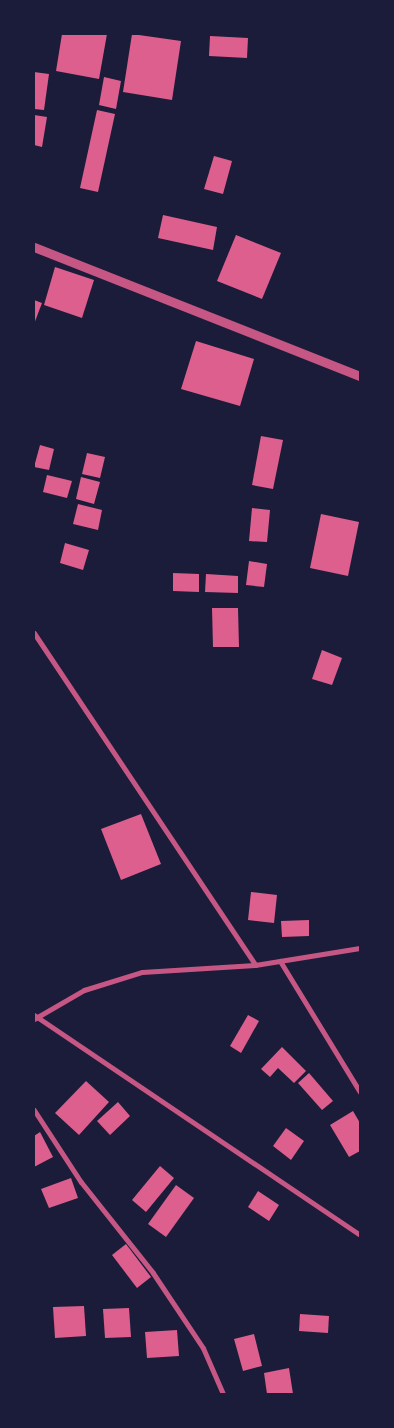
<!DOCTYPE html>
<style>
body{margin:0}
#map{position:relative;width:394px;height:1428px;overflow:hidden;background:#1b1b3a;font-family:"PT Sans Narrow",sans-serif}
div>[style]{position:absolute}
.building>*{inset:0;background:#dd5f8e}
.minor>*{height:5px;margin:-2.5px;padding:0 2.5px;transform-origin:2.5px;border-radius:2.5px;background:#c65784}
.tertiary>*{height:9px;margin:-4.5px;padding:0 4.5px;transform-origin:4.5px;border-radius:4.5px;background:#c65784}
span{translate:-50% -50%;white-space:nowrap;text-align:center;line-height:1.15;-webkit-text-stroke:4px #1b1b3a;paint-order:stroke}
.frame{position:absolute;inset:0;border:35px solid #1b1b3a;pointer-events:none}
</style>
<div id="map">
<div class="building">
<div style="clip-path:polygon(62px 34px,107px 34px,99px 79px,56px 71px)"></div>
<div style="clip-path:polygon(132px 34px,181px 41px,172px 100px,123px 92px)"></div>
<div style="clip-path:polygon(210px 36px,248px 38px,247px 58px,209px 56px)"></div>
<div style="clip-path:polygon(34px 72px,49px 74px,44px 110px,34px 109px)"></div>
<div style="clip-path:polygon(104px 77px,121px 81px,116px 109px,99px 105px)"></div>
<div style="clip-path:polygon(97px 110px,115px 114px,98px 192px,80px 188px)"></div>
<div style="clip-path:polygon(34px 115px,47px 117px,42px 147px,34px 145px)"></div>
<div style="clip-path:polygon(214px 156px,232px 161px,223px 194px,204px 189px)"></div>
<div style="clip-path:polygon(163px 215px,217px 227px,213px 250px,158px 238px)"></div>
<div style="clip-path:polygon(236px 235px,281px 253px,262px 299px,217px 281px)"></div>
<div style="clip-path:polygon(55px 267px,94px 280px,82px 318px,44px 305px)"></div>
<div style="clip-path:polygon(34px 300px,42px 303px,34px 324px)"></div>
<div style="clip-path:polygon(196px 341px,254px 359px,240px 406px,181px 389px)"></div>
<div style="clip-path:polygon(261px 436px,283px 440px,273px 489px,252px 485px)"></div>
<div style="clip-path:polygon(40px 445px,54px 449px,49px 470px,34px 467px)"></div>
<div style="clip-path:polygon(87px 453px,105px 457px,100px 478px,82px 474px)"></div>
<div style="clip-path:polygon(47px 475px,72px 481px,67px 498px,43px 492px)"></div>
<div style="clip-path:polygon(81px 477px,100px 482px,94px 504px,76px 499px)"></div>
<div style="clip-path:polygon(78px 504px,102px 510px,98px 530px,73px 524px)"></div>
<div style="clip-path:polygon(252px 508px,270px 510px,267px 542px,249px 541px)"></div>
<div style="clip-path:polygon(321px 514px,359px 522px,348px 576px,310px 568px)"></div>
<div style="clip-path:polygon(65px 543px,89px 550px,83px 570px,60px 563px)"></div>
<div style="clip-path:polygon(249px 561px,267px 564px,264px 587px,246px 585px)"></div>
<div style="clip-path:polygon(173px 573px,199px 574px,199px 592px,173px 591px)"></div>
<div style="clip-path:polygon(206px 574px,238px 576px,238px 593px,205px 592px)"></div>
<div style="clip-path:polygon(212px 608px,238px 608px,239px 647px,213px 647px)"></div>
<div style="clip-path:polygon(322px 650px,342px 658px,332px 685px,312px 679px)"></div>
<div style="clip-path:polygon(141px 814px,161px 864px,121px 880px,101px 829px)"></div>
<div style="clip-path:polygon(251px 892px,277px 895px,274px 923px,248px 920px)"></div>
<div style="clip-path:polygon(309px 920px,309px 936px,282px 937px,281px 921px)"></div>
<div style="clip-path:polygon(248px 1015px,259px 1021px,241px 1053px,230px 1046px)"></div>
<div style="clip-path:polygon(282px 1047px,306px 1071px,294px 1083px,278px 1068px,270px 1077px,261px 1069px)"></div>
<div style="clip-path:polygon(309px 1073px,333px 1101px,322px 1110px,298px 1083px)"></div>
<div style="clip-path:polygon(86px 1081px,109px 1102px,79px 1135px,55px 1113px)"></div>
<div style="clip-path:polygon(118px 1102px,130px 1116px,110px 1135px,97px 1121px)"></div>
<div style="clip-path:polygon(353px 1111px,360px 1123px,360px 1151px,349px 1157px,330px 1125px)"></div>
<div style="clip-path:polygon(286px 1128px,304px 1141px,291px 1160px,273px 1146px)"></div>
<div style="clip-path:polygon(40px 1132px,53px 1157px,34px 1167px,34px 1136px)"></div>
<div style="clip-path:polygon(160px 1166px,174px 1178px,146px 1212px,132px 1200px)"></div>
<div style="clip-path:polygon(71px 1178px,78px 1198px,49px 1208px,41px 1189px)"></div>
<div style="clip-path:polygon(176px 1185px,194px 1198px,166px 1237px,148px 1224px)"></div>
<div style="clip-path:polygon(258px 1191px,279px 1205px,269px 1221px,248px 1207px)"></div>
<div style="clip-path:polygon(126px 1244px,151px 1277px,137px 1288px,112px 1255px)"></div>
<div style="clip-path:polygon(84px 1306px,86px 1336px,55px 1338px,53px 1307px)"></div>
<div style="clip-path:polygon(129px 1308px,131px 1337px,105px 1338px,103px 1309px)"></div>
<div style="clip-path:polygon(300px 1314px,329px 1316px,328px 1333px,299px 1331px)"></div>
<div style="clip-path:polygon(177px 1330px,179px 1356px,147px 1358px,145px 1332px)"></div>
<div style="clip-path:polygon(254px 1334px,262px 1366px,243px 1371px,234px 1339px)"></div>
<div style="clip-path:polygon(289px 1368px,293px 1394px,267px 1394px,264px 1373px)"></div>
</div>
<div class="minor">
<div style="left:34px;top:633px;width:399px;rotate:56.3deg"></div>
<div style="left:280px;top:961px;width:153px;rotate:58.6deg"></div>
<div style="left:34px;top:1015px;width:393px;rotate:34deg"></div>
<div style="left:34px;top:1019px;width:58px;rotate:-30.1deg"></div>
<div style="left:84px;top:990px;width:61px;rotate:-17.2deg"></div>
<div style="left:142px;top:972px;width:113px;rotate:-3.5deg"></div>
<div style="left:255px;top:965px;width:106px;rotate:-9.2deg"></div>
<div style="left:34px;top:1110px;width:86px;rotate:56.9deg"></div>
<div style="left:81px;top:1182px;width:116px;rotate:51.6deg"></div>
<div style="left:153px;top:1273px;width:90px;rotate:56.3deg"></div>
<div style="left:203px;top:1348px;width:50px;rotate:66.5deg"></div>
</div>
<div class="tertiary">
<div style="left:34px;top:247px;width:351px;rotate:21.6deg"></div>
</div>
<div class="frame"></div>
</div>
